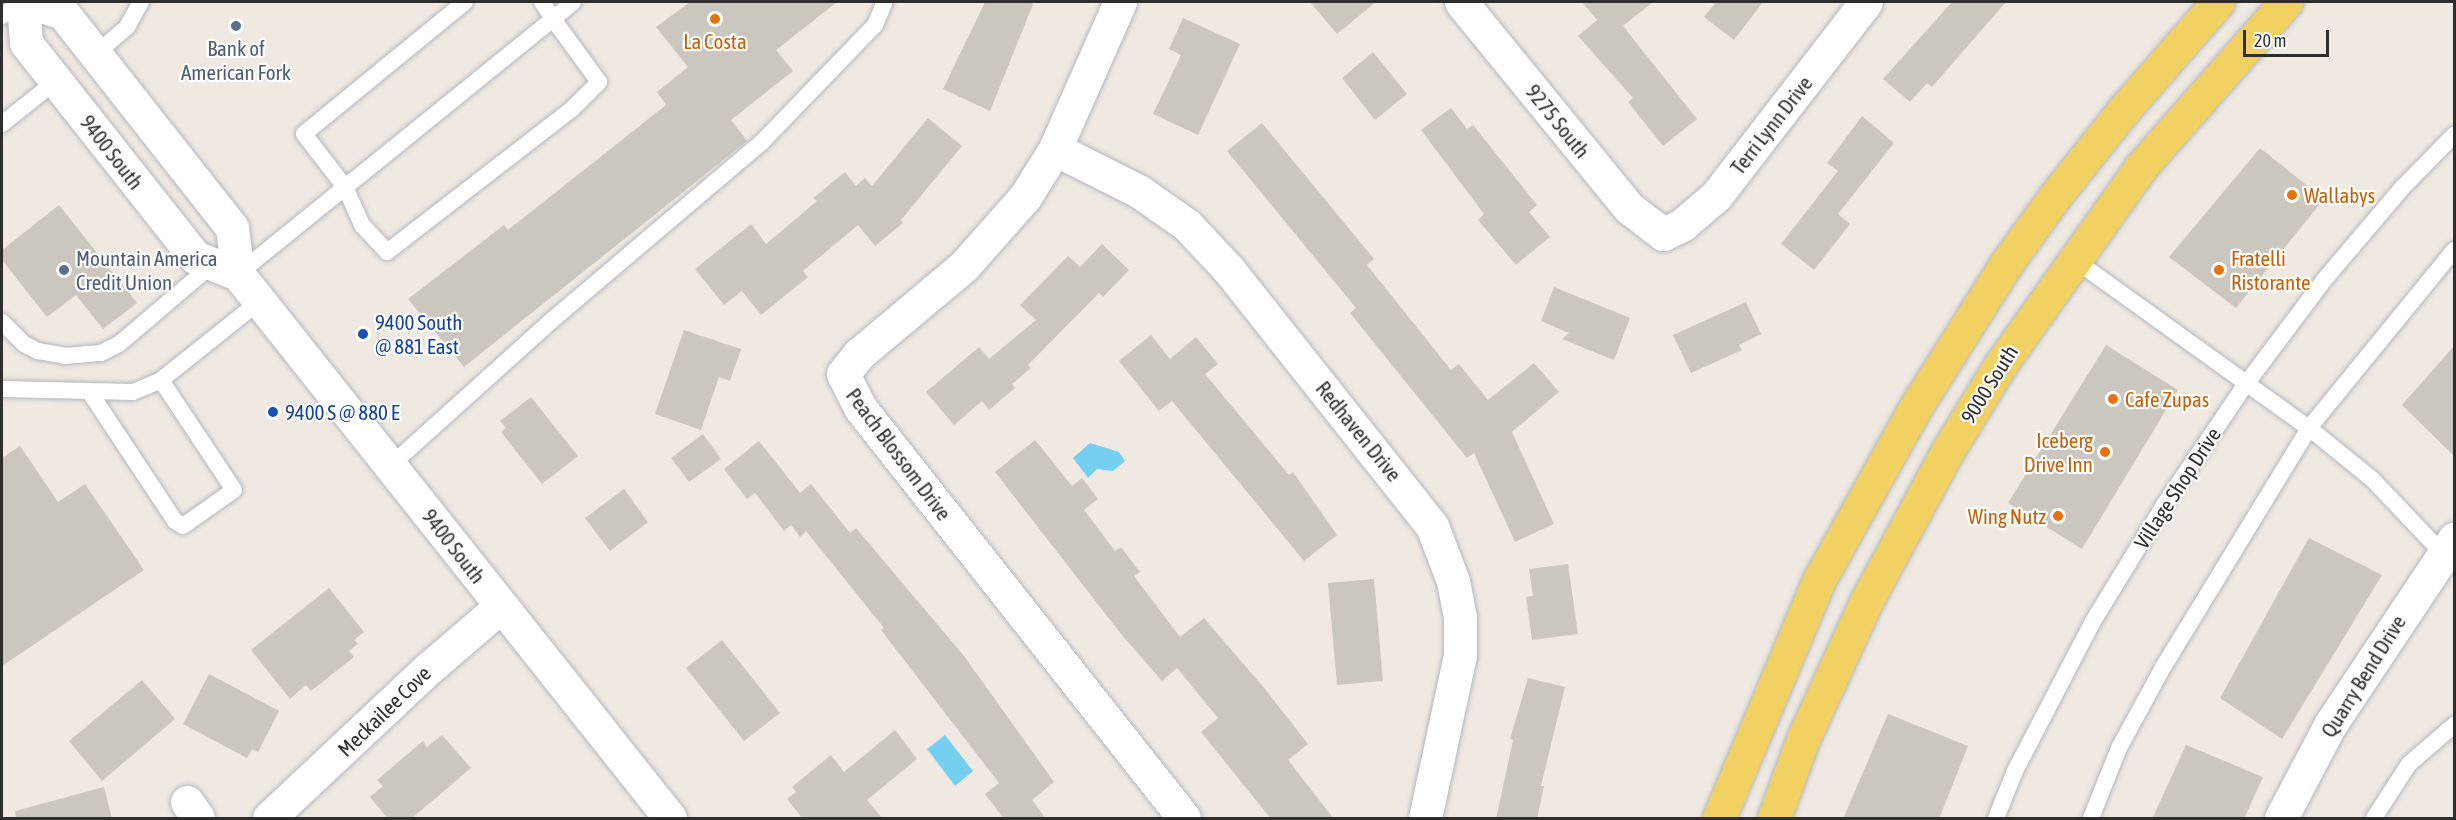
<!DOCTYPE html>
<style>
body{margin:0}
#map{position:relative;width:2456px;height:820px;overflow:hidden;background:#efe9e1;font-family:"Asap Condensed",sans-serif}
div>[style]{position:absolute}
.water>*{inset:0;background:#75cff0}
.building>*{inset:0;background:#cbc7bf}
.roads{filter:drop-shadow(0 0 2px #b4b7c1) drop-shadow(0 0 2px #b4b7c1)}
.lane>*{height:16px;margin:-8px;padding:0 8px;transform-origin:8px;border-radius:8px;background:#fff}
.street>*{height:33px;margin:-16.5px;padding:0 16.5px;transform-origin:16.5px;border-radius:16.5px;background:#fff}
.secondary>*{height:33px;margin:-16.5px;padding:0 16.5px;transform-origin:16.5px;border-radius:16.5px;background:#fff}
.primary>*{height:33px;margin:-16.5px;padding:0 16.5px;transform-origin:16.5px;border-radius:16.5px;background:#f2d163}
.dots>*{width:16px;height:16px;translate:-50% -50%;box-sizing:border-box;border:3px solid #fff;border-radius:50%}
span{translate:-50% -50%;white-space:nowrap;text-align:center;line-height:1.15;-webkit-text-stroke:4.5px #fff;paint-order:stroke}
.food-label{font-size:21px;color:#c56008}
.left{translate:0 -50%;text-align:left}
.right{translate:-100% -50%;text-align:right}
.service-label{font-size:21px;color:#4e5e75}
.street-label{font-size:21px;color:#2e2e2e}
.transit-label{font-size:21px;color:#164399}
.frame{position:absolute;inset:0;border:3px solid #2e2e2e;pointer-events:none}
.scale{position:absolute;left:2243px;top:30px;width:86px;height:27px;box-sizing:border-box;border:3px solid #2e2e2e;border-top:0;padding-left:8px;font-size:18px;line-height:21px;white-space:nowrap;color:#2e2e2e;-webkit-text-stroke:4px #fff;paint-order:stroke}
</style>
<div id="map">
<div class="water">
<div style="clip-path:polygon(1090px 443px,1119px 452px,1125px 461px,1113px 471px,1097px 469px,1088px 478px,1073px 458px)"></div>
<div style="clip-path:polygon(945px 735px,973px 771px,955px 786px,927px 749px)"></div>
</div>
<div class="building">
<div style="clip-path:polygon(690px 2px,837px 2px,776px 50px,793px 71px,731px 120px,747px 141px,464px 367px,408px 299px,504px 225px,508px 230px,666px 105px,657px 92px,688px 67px,656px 27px)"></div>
<div style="clip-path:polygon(985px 2px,1034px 2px,990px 111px,943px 89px)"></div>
<div style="clip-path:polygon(1310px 2px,1376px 2px,1337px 34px)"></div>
<div style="clip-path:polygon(1582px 2px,1653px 2px,1623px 26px,1697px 119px,1663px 146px,1628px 102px,1633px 98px,1578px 36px,1597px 20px)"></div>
<div style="clip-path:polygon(1716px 2px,1763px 2px,1734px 40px,1704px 17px)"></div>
<div style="clip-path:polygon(1952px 2px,2006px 2px,1932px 87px,1927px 83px,1910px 102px,1883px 79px)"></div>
<div style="clip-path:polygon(1183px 18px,1240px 44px,1198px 135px,1153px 114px,1181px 55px,1169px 49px)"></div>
<div style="clip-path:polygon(1373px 52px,1407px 94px,1375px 120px,1342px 78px)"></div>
<div style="clip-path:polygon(1451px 108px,1467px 129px,1473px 125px,1537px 205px,1529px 212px,1550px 237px,1516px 265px,1478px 220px,1484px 214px,1421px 130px)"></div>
<div style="clip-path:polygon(1862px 116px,1894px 143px,1838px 214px,1850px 224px,1814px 270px,1781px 244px,1838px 171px,1827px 163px)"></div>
<div style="clip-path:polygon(928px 118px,962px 146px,901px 220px,903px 223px,875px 246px,858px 225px,803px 271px,808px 277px,761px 315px,742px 291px,724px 305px,695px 269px,751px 224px,766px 244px,817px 201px,813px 198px,845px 172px,856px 186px,865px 178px,872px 186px)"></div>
<div style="clip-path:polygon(1262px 123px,1374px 259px,1367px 265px,1451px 370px,1459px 364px,1488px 400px,1534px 363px,1559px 392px,1512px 432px,1554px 524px,1515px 542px,1474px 453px,1467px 458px,1350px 313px,1356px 308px,1227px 151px)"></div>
<div style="clip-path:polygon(2260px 148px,2324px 199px,2236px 308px,2169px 257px)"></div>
<div style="clip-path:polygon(59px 205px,137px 303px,103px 329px,76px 295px,47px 317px,2px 260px,2px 250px)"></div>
<div style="clip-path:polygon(1102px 244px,1129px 270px,1103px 297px,1099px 293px,1028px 365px,1031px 368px,1012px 384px,1015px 388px,989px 410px,982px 401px,954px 425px,926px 392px,979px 347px,989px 359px,1036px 320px,1020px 305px,1068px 256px,1080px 267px)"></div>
<div style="clip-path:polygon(1554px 287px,1630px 318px,1614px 360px,1562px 339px,1569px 333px,1541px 321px)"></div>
<div style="clip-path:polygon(1746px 302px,1761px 334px,1739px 345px,1742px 350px,1691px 373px,1673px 335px)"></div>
<div style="clip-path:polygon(684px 330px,741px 349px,730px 381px,719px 377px,701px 430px,655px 414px)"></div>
<div style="clip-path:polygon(1151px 335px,1170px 359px,1196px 337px,1218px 364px,1205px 374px,1289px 475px,1293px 472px,1337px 535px,1304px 561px,1172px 401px,1159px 411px,1119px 361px)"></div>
<div style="clip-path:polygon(2106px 345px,2178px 390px,2082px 549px,2008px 503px)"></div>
<div style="clip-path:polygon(2454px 346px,2454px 456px,2402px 405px)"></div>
<div style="clip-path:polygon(531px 397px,578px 456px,542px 484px,501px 432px,506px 428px,500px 421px)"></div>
<div style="clip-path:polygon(703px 434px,721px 459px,689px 482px,671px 458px)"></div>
<div style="clip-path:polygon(1035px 440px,1072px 486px,1082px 478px,1098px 499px,1084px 510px,1115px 551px,1121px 547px,1140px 572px,1134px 576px,1180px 637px,1204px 618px,1265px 689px,1308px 744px,1288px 760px,1334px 819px,1271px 819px,1201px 732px,1218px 718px,1177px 668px,1162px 681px,1121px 634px,995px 472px)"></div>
<div style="clip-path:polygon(759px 441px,800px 493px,811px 484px,850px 533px,856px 528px,964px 656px,1054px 782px,1032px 800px,1046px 819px,1004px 819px,985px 794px,999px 783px,881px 630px,884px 628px,806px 531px,800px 537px,791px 525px,784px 531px,755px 493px,747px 499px,724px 469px)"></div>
<div style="clip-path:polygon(20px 446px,58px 502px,85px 484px,144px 570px,2px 666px,2px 458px)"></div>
<div style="clip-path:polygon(624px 489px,648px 522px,610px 551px,585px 518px)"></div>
<div style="clip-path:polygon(2309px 538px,2382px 575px,2282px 739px,2220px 698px)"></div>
<div style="clip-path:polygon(1568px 564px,1578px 634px,1532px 640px,1526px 597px,1533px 596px,1529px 569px)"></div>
<div style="clip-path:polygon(1374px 579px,1383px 681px,1337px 685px,1328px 583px)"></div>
<div style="clip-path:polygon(329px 588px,364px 632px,354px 640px,358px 644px,349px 651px,354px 657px,311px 691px,306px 685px,290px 699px,251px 650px)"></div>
<div style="clip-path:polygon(722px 640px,780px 713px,744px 741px,686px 668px)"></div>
<div style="clip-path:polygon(209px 674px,279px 711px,258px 752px,252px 749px,247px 758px,183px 724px)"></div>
<div style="clip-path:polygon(1528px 678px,1565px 687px,1541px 786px,1544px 786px,1537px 819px,1496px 819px,1513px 740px,1510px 739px)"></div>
<div style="clip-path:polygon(142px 680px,175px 719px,102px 781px,69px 741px)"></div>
<div style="clip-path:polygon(1888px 714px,1968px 746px,1939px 819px,1843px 819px)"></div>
<div style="clip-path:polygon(895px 730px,917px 759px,867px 800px,883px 819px,803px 819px,787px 799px,796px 792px,792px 787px,831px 755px,844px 772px)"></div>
<div style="clip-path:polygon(442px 735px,471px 768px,411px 819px,388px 819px,370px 797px,383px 786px,377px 780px,423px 741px,427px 747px)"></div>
<div style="clip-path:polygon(2186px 745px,2263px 777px,2244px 819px,2152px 819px)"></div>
<div style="clip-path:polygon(104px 787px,112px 819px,16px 819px,15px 811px)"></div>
</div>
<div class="roads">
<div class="lane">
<div style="left:465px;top:2px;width:208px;rotate:140.7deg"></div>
<div style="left:304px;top:134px;width:67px;rotate:52.3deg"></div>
<div style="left:345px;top:187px;width:42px;rotate:65.9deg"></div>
<div style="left:362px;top:225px;width:37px;rotate:47deg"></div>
<div style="left:387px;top:252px;width:235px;rotate:-37.7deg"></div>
<div style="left:573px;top:108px;width:37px;rotate:-45deg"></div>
<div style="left:599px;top:82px;width:78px;rotate:-126.1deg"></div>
<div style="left:553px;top:19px;width:26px;rotate:-40deg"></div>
<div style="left:2px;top:16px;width:24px;rotate:-36deg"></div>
<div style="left:96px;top:54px;width:41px;rotate:-41.1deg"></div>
<div style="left:127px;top:27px;width:29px;rotate:-61deg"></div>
<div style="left:2px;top:124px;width:69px;rotate:-38.5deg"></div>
<div style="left:2072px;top:258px;width:292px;rotate:35.7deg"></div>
<div style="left:2309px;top:428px;width:81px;rotate:39deg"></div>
<div style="left:2372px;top:479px;width:108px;rotate:46.5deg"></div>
<div style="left:238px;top:274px;width:405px;rotate:-39deg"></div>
<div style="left:553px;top:19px;width:20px;rotate:-123deg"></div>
<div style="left:2px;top:322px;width:31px;rotate:45deg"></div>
<div style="left:24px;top:344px;width:16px;rotate:27deg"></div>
<div style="left:38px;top:351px;width:27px;rotate:10deg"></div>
<div style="left:65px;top:356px;width:36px;rotate:-5deg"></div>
<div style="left:101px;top:353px;width:20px;rotate:-27deg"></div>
<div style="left:119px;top:344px;width:123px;rotate:-40.4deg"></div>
<div style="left:2px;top:389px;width:131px;rotate:1.3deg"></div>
<div style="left:133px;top:392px;width:30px;rotate:-23deg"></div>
<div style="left:161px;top:380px;width:127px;rotate:-38.6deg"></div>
<div style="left:89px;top:391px;width:156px;rotate:56.5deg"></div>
<div style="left:175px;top:521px;width:9px;rotate:32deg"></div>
<div style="left:183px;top:526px;width:62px;rotate:-35.2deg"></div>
<div style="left:234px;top:490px;width:132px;rotate:-123.6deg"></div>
<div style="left:390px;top:466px;width:217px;rotate:-42deg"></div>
<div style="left:551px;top:321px;width:277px;rotate:-40.3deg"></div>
<div style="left:762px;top:142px;width:163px;rotate:-46deg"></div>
<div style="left:875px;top:25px;width:25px;rotate:-67deg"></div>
<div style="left:1996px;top:818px;width:51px;rotate:-68deg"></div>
<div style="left:2015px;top:771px;width:167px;rotate:-62.5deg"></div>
<div style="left:2092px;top:623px;width:138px;rotate:-58.6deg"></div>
<div style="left:2164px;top:505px;width:146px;rotate:-55.9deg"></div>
<div style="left:2246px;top:384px;width:130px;rotate:-53.1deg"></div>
<div style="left:2324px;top:280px;width:122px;rotate:-49.7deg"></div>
<div style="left:2403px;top:187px;width:73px;rotate:-45.6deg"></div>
<div style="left:2091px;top:818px;width:75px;rotate:-68.2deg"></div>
<div style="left:2119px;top:748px;width:90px;rotate:-61.4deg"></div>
<div style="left:2162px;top:669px;width:282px;rotate:-58.6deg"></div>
<div style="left:2309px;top:428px;width:230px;rotate:-50.8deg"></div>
<div style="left:2374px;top:818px;width:64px;rotate:-57.1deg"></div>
<div style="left:2409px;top:764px;width:60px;rotate:-40.9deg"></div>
</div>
<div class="street">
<div style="left:1120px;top:2px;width:161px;rotate:113.9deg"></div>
<div style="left:1055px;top:149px;width:57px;rotate:122deg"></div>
<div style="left:1025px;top:197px;width:92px;rotate:131.5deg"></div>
<div style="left:964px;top:266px;width:138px;rotate:140deg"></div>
<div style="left:858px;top:355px;width:24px;rotate:128deg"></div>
<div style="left:843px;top:374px;width:39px;rotate:63deg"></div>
<div style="left:861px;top:409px;width:521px;rotate:51.7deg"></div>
<div style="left:1461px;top:2px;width:266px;rotate:50.8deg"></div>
<div style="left:1629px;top:208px;width:43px;rotate:37.4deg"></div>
<div style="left:1663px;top:234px;width:21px;rotate:-25deg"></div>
<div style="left:1682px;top:225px;width:45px;rotate:-40.5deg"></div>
<div style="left:1716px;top:196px;width:245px;rotate:-52.3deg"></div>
<div style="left:1055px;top:149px;width:95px;rotate:26.8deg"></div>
<div style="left:1140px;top:192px;width:57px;rotate:35.1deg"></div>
<div style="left:1187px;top:225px;width:62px;rotate:47deg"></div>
<div style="left:1229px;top:270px;width:327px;rotate:51.6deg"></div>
<div style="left:1432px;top:526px;width:59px;rotate:69.1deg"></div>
<div style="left:1453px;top:581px;width:37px;rotate:79deg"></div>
<div style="left:1460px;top:617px;width:38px;rotate:90deg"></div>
<div style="left:1460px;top:655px;width:167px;rotate:102.1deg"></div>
<div style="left:187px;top:802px;width:19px;rotate:55deg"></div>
<div style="left:269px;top:818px;width:219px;rotate:-43.2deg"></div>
<div style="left:429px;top:668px;width:95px;rotate:-40.7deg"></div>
<div style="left:2281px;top:818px;width:105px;rotate:-62.2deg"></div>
<div style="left:2330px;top:725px;width:224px;rotate:-56.3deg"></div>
</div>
<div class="secondary">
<div style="left:23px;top:2px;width:41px;rotate:85.8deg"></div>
<div style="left:26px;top:43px;width:273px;rotate:51.7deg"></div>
<div style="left:195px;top:257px;width:46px;rotate:21.6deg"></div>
<div style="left:238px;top:274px;width:695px;rotate:51.55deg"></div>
<div style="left:29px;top:2px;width:36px;rotate:18deg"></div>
<div style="left:63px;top:13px;width:273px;rotate:51.8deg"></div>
<div style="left:232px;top:228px;width:46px;rotate:82.6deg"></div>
</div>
<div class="primary">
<div style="left:1719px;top:818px;width:258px;rotate:-67.2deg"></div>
<div style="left:1819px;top:580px;width:197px;rotate:-60.8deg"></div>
<div style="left:1915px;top:408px;width:170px;rotate:-57.7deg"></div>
<div style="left:2006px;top:264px;width:85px;rotate:-54.1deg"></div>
<div style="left:2056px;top:195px;width:106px;rotate:-51.5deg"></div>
<div style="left:2122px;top:112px;width:146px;rotate:-48.9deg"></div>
<div style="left:1774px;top:818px;width:84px;rotate:-69.8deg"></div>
<div style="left:1803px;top:739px;width:153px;rotate:-65.3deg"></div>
<div style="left:1867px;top:600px;width:168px;rotate:-61.6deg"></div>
<div style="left:1947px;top:452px;width:103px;rotate:-58.5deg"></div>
<div style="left:2001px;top:364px;width:242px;rotate:-54.6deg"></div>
<div style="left:2141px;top:167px;width:220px;rotate:-48.7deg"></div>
</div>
</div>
<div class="dots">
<div style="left:715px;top:19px;background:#e8710a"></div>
<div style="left:236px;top:26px;background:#5c6f8a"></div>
<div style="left:2292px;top:195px;background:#e8710a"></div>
<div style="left:64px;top:270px;background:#5c6f8a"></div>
<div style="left:2219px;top:270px;background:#e8710a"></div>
<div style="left:363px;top:334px;background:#1a4fb4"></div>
<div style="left:2113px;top:399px;background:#e8710a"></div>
<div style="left:273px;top:412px;background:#1a4fb4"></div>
<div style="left:2105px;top:452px;background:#e8710a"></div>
<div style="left:2058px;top:516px;background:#e8710a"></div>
</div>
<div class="food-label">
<span style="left:715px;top:41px">La Costa</span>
<span class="left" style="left:2304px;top:195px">Wallabys</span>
<span class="left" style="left:2231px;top:270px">Fratelli<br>Ristorante</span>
<span class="left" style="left:2125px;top:399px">Cafe Zupas</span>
<span class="right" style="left:2093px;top:452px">Iceberg<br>Drive Inn</span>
<span class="right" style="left:2046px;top:516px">Wing Nutz</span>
</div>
<div class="service-label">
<span style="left:236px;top:60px">Bank of<br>American Fork</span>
<span class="left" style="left:76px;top:270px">Mountain America<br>Credit Union</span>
</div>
<div class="street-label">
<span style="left:1558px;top:121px;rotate:51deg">9275 South</span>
<span style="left:1771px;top:125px;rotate:-52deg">Terri Lynn Drive</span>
<span style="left:112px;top:152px;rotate:52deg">9400 South</span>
<span style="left:1989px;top:384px;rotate:-58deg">9000 South</span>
<span style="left:1359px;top:431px;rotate:51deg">Redhaven Drive</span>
<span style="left:899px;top:454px;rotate:53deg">Peach Blossom Drive</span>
<span style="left:2177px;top:488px;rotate:-57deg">Village Shop Drive</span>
<span style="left:454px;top:546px;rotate:52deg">9400 South</span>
<span style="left:2363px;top:676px;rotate:-58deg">Quarry Bend Drive</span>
<span style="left:384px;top:711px;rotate:-44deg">Meckailee Cove</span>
</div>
<div class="transit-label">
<span class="left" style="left:375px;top:334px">9400 South<br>@ 881 East</span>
<span class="left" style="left:285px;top:412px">9400 S @ 880 E</span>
</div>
<div class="frame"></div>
<div class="scale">20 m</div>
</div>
